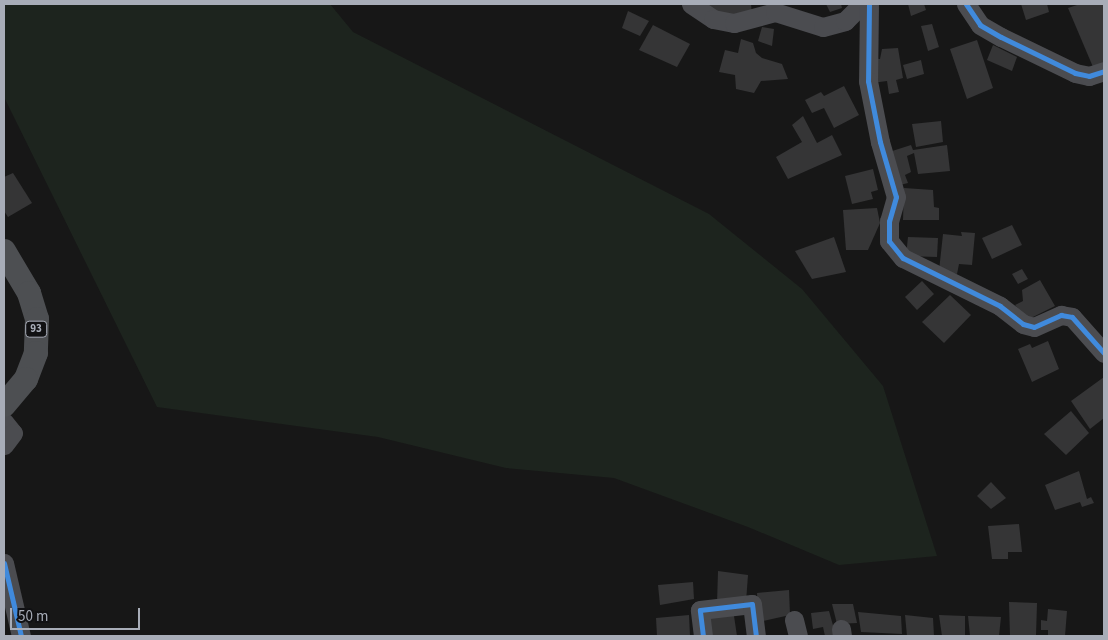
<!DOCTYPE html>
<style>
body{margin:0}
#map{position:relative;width:1108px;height:640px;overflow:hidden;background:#171717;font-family:"Source Sans 3",sans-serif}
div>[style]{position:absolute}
.green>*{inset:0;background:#1d241e}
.building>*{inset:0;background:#353536}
.minor>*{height:19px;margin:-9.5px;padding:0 9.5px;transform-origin:9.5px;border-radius:9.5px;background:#4b4c50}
.major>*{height:24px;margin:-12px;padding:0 12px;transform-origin:12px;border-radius:12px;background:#4d4f52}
.cycleway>*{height:5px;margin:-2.5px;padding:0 2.5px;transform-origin:2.5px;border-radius:2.5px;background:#408adc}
span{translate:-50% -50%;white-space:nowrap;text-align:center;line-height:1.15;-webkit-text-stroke:5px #111113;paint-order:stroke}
.shield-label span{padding:1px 4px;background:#111113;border:1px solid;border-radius:4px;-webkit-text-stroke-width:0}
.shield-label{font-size:11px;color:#a8adb8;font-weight:700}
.frame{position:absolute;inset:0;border:5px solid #a8adb8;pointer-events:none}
.scale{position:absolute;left:10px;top:608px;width:130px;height:22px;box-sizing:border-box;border:2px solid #a8adb8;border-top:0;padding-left:6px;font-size:15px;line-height:18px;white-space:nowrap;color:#a8adb8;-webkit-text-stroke:4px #111113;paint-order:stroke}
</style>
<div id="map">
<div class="green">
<div style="clip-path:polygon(4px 4px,330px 4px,353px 32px,709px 214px,802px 289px,883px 386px,937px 556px,839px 565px,748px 527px,614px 478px,506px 468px,378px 437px,157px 407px,4px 97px)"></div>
</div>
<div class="building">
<div style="clip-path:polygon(707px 4px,751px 4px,752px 14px,722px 17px)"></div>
<div style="clip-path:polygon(826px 4px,841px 4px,842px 8px,830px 12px)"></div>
<div style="clip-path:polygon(908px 4px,924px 4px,926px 10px,911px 16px)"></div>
<div style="clip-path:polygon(1021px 4px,1047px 4px,1049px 12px,1026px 20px)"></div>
<div style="clip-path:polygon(1080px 4px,1104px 4px,1104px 63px,1093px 67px,1068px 8px)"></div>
<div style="clip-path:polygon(628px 11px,649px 21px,640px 36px,622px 28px)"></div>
<div style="clip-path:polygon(932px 24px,939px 47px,928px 51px,921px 26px)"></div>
<div style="clip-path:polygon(653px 25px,690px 44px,677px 67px,639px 50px)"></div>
<div style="clip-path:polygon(762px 27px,774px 29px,772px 46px,758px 41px)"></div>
<div style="clip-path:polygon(741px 39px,753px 43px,756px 53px,762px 58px,782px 64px,788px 79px,761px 81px,754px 93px,736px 89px,735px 75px,719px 72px,725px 50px,738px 53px)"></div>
<div style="clip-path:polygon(977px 40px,993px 88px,967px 99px,950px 49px)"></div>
<div style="clip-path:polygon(993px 45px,1017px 57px,1012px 71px,987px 60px)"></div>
<div style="clip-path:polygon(898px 48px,903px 78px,896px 80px,899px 92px,889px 94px,887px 81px,872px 83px,870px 58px,880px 59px,882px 49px)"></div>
<div style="clip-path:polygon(921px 60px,924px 74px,907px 79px,903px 65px)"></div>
<div style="clip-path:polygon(844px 86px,859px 115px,834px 128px,824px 108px,812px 113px,805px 100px,821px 92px,824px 96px)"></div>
<div style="clip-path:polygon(803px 116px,817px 143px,832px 135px,842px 155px,788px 179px,776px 157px,802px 142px,792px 125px)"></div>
<div style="clip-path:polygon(941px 121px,943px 142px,916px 147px,912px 124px)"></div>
<div style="clip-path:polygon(911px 145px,913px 150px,947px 145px,950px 171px,918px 174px,914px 153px,907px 156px,911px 172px,905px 175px,908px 183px,896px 186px,886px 153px)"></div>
<div style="clip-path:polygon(873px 169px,878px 190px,871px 192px,873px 199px,852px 204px,845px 176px)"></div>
<div style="clip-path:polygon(13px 173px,32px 203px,8px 217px,4px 211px,4px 177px)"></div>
<div style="clip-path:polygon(904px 188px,933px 190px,934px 207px,939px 208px,939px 220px,903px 220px)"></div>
<div style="clip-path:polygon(877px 208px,880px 223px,868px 250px,846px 250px,843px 210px)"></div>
<div style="clip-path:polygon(1012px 225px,1022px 245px,992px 259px,982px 238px)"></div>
<div style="clip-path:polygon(961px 232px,975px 233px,972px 265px,959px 264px,957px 274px,939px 271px,943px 234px,962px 236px)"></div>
<div style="clip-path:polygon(834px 237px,846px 272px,812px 279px,795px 251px)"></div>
<div style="clip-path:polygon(908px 237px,938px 238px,937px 257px,906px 256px)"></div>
<div style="clip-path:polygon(1022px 269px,1028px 279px,1018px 284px,1012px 274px)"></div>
<div style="clip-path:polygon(1040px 280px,1055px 306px,1027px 320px,1015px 305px,1023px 301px,1022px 290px)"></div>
<div style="clip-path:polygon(922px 281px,934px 294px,917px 310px,905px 297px)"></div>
<div style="clip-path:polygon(950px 295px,971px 315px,944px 343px,922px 322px)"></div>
<div style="clip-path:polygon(1048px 341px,1059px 369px,1032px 382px,1018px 349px,1030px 344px,1032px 348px)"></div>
<div style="clip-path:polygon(1104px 377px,1104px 418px,1090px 429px,1071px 401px)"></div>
<div style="clip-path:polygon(1071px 411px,1089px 433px,1066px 455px,1044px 434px)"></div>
<div style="clip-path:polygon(1079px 471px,1087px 499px,1091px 497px,1094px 503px,1082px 507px,1080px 502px,1055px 510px,1045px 485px)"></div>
<div style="clip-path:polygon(991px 482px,1006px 498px,991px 509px,977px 496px)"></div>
<div style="clip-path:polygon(1019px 524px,1022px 552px,1008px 552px,1008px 559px,992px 559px,988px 526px)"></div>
<div style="clip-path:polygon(718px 571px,748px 575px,746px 602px,717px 603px)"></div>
<div style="clip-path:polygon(693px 582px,694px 599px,660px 605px,658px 585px)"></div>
<div style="clip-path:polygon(789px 590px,790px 615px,759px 622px,757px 593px)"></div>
<div style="clip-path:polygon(1009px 602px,1037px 603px,1036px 636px,1010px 636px)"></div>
<div style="clip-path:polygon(832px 604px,853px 604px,857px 623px,837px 624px)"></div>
<div style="clip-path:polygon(1048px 609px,1067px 611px,1065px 636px,1048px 636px,1048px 630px,1041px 630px,1041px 620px,1047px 621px)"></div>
<div style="clip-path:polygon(829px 611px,836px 636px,825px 636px,823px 627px,813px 629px,811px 613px)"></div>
<div style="clip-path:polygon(858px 612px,901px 616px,902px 634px,861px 632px)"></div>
<div style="clip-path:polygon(689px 615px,690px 636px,657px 636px,656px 618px)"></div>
<div style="clip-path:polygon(905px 615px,933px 618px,934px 636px,907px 636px)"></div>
<div style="clip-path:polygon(939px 615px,965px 616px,965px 636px,942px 636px)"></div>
<div style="clip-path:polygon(705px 616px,734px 616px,737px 636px,708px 636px)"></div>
<div style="clip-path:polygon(968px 616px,1001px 617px,999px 636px,970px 636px)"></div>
</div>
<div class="minor">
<div style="left:691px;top:4px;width:27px;rotate:34deg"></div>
<div style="left:713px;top:19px;width:21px;rotate:11deg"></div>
<div style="left:734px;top:23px;width:42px;rotate:-15deg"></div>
<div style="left:775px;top:12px;width:50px;rotate:17.4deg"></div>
<div style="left:823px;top:27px;width:23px;rotate:-15deg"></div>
<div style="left:845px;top:21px;width:24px;rotate:-45deg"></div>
<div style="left:869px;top:4px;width:77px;rotate:90.7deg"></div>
<div style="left:868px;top:81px;width:62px;rotate:78.9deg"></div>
<div style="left:880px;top:142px;width:57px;rotate:73.8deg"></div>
<div style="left:896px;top:197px;width:25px;rotate:106deg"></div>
<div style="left:889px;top:221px;width:20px;rotate:90deg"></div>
<div style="left:889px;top:241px;width:22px;rotate:51deg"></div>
<div style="left:903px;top:258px;width:108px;rotate:26.3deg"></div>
<div style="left:1000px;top:306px;width:29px;rotate:38deg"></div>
<div style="left:1023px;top:324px;width:11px;rotate:15deg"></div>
<div style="left:1034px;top:327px;width:30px;rotate:-24deg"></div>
<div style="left:1061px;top:315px;width:11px;rotate:10deg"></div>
<div style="left:1072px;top:317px;width:48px;rotate:48.4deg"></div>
<div style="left:966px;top:4px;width:25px;rotate:56deg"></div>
<div style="left:980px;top:25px;width:24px;rotate:30deg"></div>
<div style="left:1001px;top:37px;width:82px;rotate:25.9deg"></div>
<div style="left:1075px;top:73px;width:14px;rotate:12deg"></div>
<div style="left:1089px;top:76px;width:16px;rotate:-18deg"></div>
<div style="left:4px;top:422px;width:14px;rotate:51deg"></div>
<div style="left:13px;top:433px;width:15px;rotate:127deg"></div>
<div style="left:4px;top:563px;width:75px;rotate:76.9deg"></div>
<div style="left:794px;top:620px;width:16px;rotate:76deg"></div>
<div style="left:841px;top:629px;width:7px;rotate:82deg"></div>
<div style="left:703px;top:636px;width:26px;rotate:-97deg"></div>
<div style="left:700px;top:610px;width:52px;rotate:-6.6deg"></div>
<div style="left:752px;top:604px;width:32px;rotate:83deg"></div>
</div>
<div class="major">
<div style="left:4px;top:251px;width:49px;rotate:59.2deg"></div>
<div style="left:29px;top:293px;width:27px;rotate:73deg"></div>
<div style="left:37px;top:319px;width:34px;rotate:92deg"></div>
<div style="left:36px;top:353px;width:28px;rotate:111deg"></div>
<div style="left:26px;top:379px;width:34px;rotate:130deg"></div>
</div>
<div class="cycleway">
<div style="left:869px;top:4px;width:77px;rotate:90.7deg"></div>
<div style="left:868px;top:81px;width:62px;rotate:78.9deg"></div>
<div style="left:880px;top:142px;width:57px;rotate:73.8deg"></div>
<div style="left:896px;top:197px;width:25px;rotate:106deg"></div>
<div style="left:889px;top:221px;width:20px;rotate:90deg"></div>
<div style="left:889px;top:241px;width:22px;rotate:51deg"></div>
<div style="left:903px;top:258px;width:108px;rotate:26.3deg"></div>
<div style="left:1000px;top:306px;width:29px;rotate:38deg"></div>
<div style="left:1023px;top:324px;width:11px;rotate:15deg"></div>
<div style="left:1034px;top:327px;width:30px;rotate:-24deg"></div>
<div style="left:1061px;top:315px;width:11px;rotate:10deg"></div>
<div style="left:1072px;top:317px;width:48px;rotate:48.4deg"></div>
<div style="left:966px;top:4px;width:25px;rotate:56deg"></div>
<div style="left:980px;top:25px;width:24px;rotate:30deg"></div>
<div style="left:1001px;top:37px;width:82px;rotate:25.9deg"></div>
<div style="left:1075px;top:73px;width:14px;rotate:12deg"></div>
<div style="left:1089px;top:76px;width:16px;rotate:-18deg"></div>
<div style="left:4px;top:563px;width:75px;rotate:76.9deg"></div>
<div style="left:703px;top:636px;width:26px;rotate:-97deg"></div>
<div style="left:700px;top:610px;width:52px;rotate:-6.6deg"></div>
<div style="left:752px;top:604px;width:32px;rotate:83deg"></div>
</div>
<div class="shield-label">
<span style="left:36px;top:329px">93</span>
</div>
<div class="frame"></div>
<div class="scale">50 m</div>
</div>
